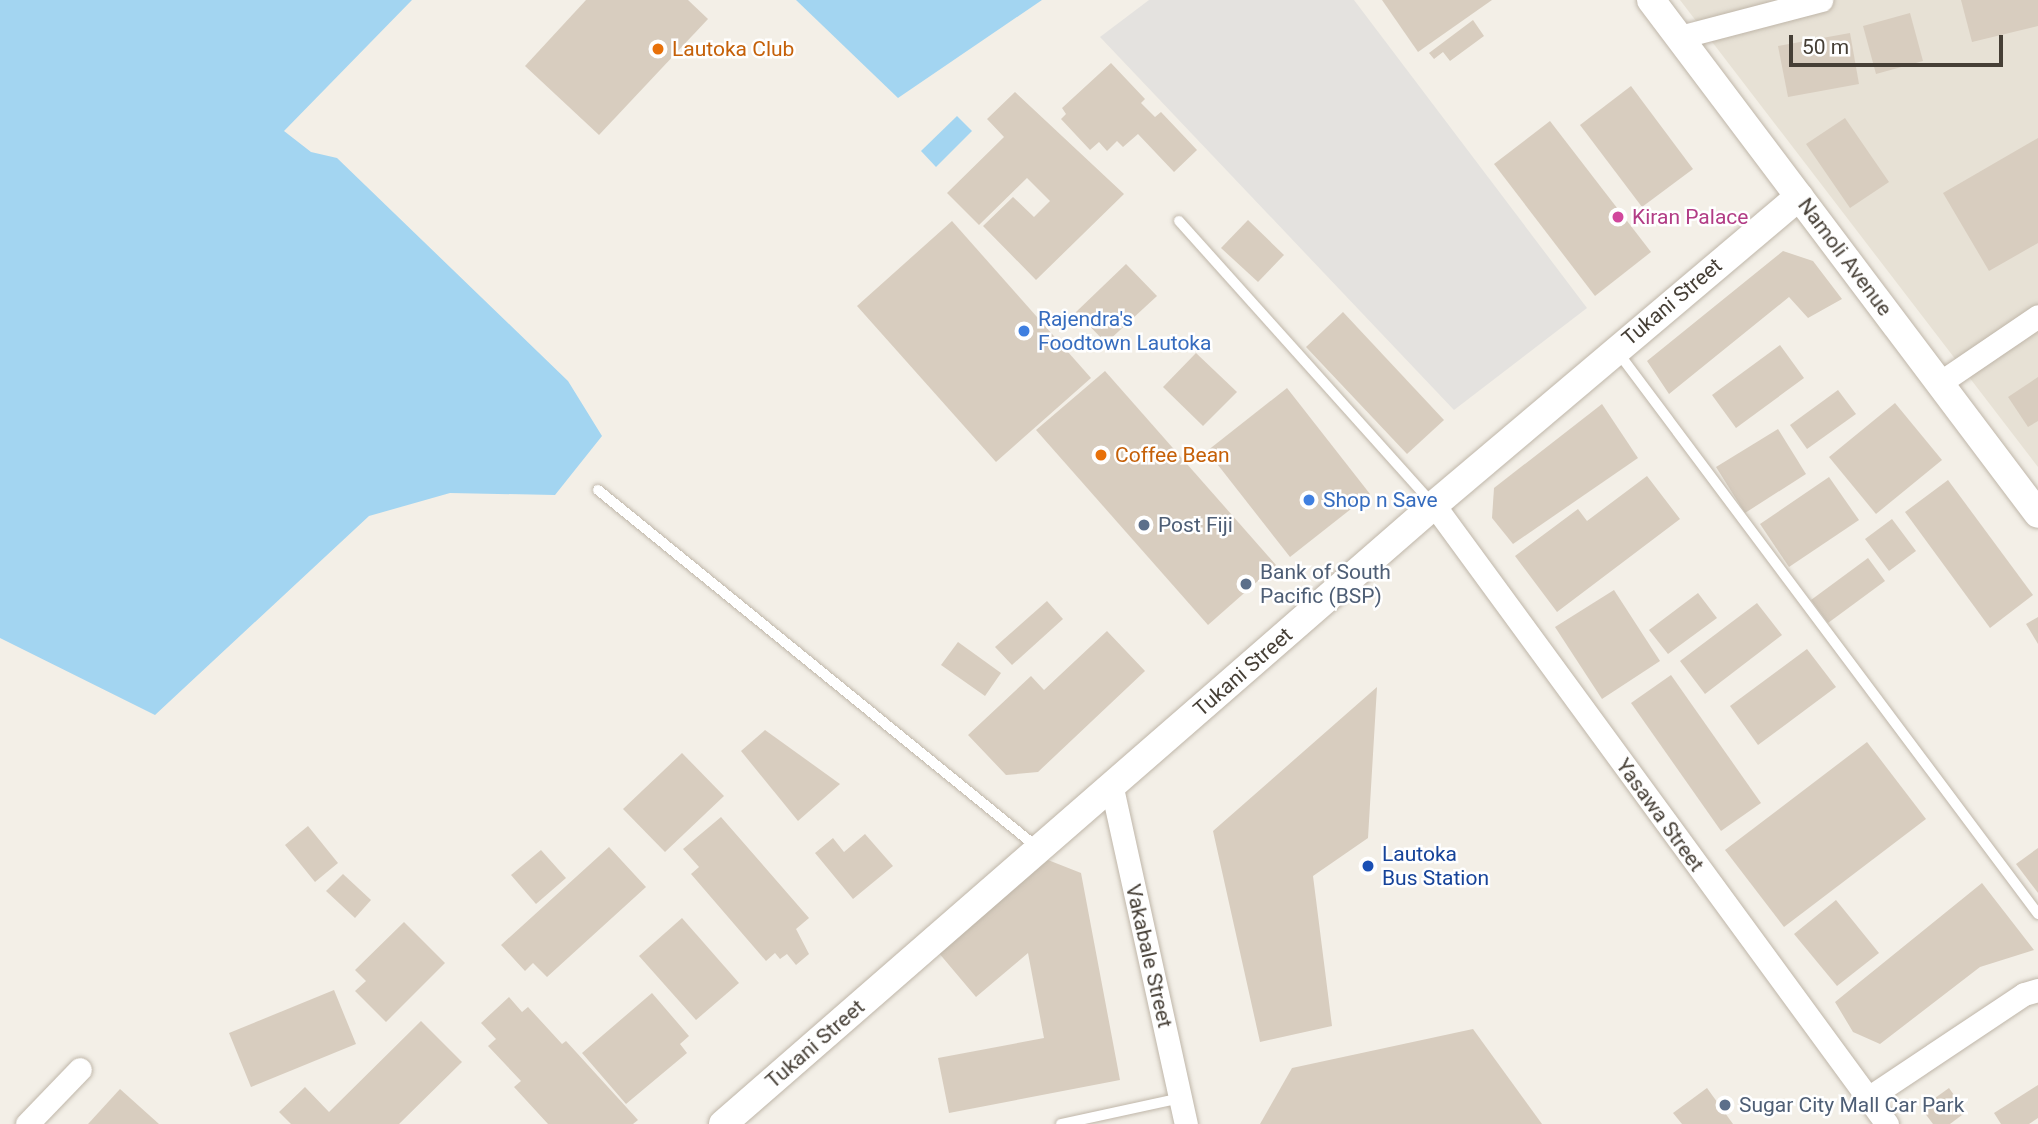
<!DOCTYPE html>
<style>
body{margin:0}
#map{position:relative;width:2038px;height:1124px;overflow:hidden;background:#f3efe7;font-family:Roboto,sans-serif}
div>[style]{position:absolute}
.residential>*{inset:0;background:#e7e1d5}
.parking>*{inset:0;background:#e4e2df}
.water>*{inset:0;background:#a3d5f1}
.building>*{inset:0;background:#d8cdbf}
.roads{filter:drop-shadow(0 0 2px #bfb6a9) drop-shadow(0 0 2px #bfb6a9)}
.service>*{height:10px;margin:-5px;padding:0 5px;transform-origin:5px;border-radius:5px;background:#fff}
.minor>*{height:23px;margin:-11.5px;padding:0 11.5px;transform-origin:11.5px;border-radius:11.5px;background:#fff}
.tertiary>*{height:28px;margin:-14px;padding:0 14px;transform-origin:14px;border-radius:14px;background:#fff}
.dots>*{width:19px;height:19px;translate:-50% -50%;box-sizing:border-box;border:4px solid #fff;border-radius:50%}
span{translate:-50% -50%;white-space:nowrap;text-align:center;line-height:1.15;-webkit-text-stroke:5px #fff;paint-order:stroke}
.food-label{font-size:21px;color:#c56008}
.left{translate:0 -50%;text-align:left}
.hotel-label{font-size:21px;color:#b23c85}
.street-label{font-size:21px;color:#463f36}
.shop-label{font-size:21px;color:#366cbe}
.service-label{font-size:21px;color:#4e5e75}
.transit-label{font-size:21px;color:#164399}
.scale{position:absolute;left:1789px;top:35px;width:214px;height:32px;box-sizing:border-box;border:4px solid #463f36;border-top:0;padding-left:9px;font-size:21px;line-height:24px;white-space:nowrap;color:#463f36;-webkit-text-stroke:5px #fff;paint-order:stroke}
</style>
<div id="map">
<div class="residential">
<div style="clip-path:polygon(1680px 0,2038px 0,2038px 467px)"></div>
</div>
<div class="parking">
<div style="clip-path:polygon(1149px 0,1354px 0,1587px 308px,1454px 410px,1100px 37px)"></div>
</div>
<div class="water">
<div style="clip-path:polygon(0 0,412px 0,284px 131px,311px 152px,337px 158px,568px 381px,602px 436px,555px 495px,450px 493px,369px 516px,155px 715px,0 638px)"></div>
<div style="clip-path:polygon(796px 0,1042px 0,898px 98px)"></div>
<div style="clip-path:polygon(957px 116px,972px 131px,936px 167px,921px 151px)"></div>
</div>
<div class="building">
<div style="clip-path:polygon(586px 0,688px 0,708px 19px,599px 135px,525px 66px)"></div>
<div style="clip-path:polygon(1382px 0,1492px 0,1418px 52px)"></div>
<div style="clip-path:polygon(1961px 0,2038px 0,2038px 26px,1972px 42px)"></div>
<div style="clip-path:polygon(1910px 13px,1923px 61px,1876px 74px,1863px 26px)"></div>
<div style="clip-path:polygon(1473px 20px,1484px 36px,1450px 61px,1443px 52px,1434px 59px,1429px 53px)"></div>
<div style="clip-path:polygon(1850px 33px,1859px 84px,1788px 97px,1778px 46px)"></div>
<div style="clip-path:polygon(1111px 63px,1145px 99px,1141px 103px,1155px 117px,1161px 112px,1197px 150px,1174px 172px,1138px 134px,1123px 147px,1117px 141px,1107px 151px,1099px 142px,1090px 150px,1061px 119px,1066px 114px,1062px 108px)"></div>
<div style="clip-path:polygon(1631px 86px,1693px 169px,1642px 207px,1580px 125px)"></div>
<div style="clip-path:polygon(1015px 92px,1124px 194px,1036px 280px,983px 226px,1013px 197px,1034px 217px,1050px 201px,1027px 178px,979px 225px,947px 193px,1004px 137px,987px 119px)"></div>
<div style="clip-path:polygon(1845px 118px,1889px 182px,1850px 208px,1806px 144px)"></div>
<div style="clip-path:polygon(1550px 121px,1651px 252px,1595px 296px,1494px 164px)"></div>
<div style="clip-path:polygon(2038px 138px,2038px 243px,1989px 271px,1943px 193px)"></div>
<div style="clip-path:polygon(1248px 220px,1284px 255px,1258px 282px,1221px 248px)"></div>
<div style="clip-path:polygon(952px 221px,1091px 378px,996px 462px,857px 306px)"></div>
<div style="clip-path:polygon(1783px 251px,1813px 261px,1842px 299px,1808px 318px,1789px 297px,1669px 394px,1647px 361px)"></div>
<div style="clip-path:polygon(1126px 264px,1157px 296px,1106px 343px,1076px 312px)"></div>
<div style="clip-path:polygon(1343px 312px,1444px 420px,1407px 454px,1306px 347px)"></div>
<div style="clip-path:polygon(1780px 345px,1804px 378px,1736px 428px,1712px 395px)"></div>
<div style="clip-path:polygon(1196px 353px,1237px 392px,1203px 426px,1163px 387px)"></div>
<div style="clip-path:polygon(1105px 371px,1276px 565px,1208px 625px,1036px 430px)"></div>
<div style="clip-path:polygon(2038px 377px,2038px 421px,2028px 427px,2008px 397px)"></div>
<div style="clip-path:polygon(1287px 388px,1370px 494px,1290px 557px,1207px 451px)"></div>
<div style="clip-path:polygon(1838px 390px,1856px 414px,1807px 449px,1790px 425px)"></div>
<div style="clip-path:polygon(1895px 403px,1942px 460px,1876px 514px,1829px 457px)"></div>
<div style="clip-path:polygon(1602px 404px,1638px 458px,1513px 544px,1492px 518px,1494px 488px)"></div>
<div style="clip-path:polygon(1778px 429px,1806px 474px,1745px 513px,1716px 467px)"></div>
<div style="clip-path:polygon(1647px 476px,1680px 519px,1557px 612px,1515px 556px,1578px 509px,1587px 521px)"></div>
<div style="clip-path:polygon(1829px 477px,1859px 520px,1789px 567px,1760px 524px)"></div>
<div style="clip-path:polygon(1948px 480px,2033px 595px,1990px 628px,1905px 512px)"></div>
<div style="clip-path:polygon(1892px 519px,1916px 551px,1889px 571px,1865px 539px)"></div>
<div style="clip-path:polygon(1868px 558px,1885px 581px,1828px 623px,1811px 600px)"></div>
<div style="clip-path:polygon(1614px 590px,1660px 661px,1602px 699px,1555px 627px)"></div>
<div style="clip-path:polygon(1698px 593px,1717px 618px,1668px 654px,1649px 630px)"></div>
<div style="clip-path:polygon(1047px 601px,1063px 619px,1012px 665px,995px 647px)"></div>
<div style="clip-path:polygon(1757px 603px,1782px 635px,1705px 694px,1680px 661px)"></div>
<div style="clip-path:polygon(2038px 617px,2038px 644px,2026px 624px)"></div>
<div style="clip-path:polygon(1107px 631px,1145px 671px,1038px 772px,1006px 775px,968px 735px,1031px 676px,1044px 690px)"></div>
<div style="clip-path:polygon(958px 642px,1001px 673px,985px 696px,941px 665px)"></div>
<div style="clip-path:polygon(1807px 649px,1836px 687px,1758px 745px,1730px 706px)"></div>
<div style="clip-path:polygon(1671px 675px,1761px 803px,1721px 831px,1631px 703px)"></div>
<div style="clip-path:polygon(1377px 687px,1368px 838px,1313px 876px,1332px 1026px,1260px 1042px,1213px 831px)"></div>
<div style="clip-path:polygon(765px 730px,840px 784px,798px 821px,741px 751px)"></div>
<div style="clip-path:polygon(1867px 742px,1926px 819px,1784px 927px,1725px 850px)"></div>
<div style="clip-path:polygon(682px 753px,724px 796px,665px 852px,623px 809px)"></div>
<div style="clip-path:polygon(721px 817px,809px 918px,796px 929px,809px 954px,796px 965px,787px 954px,780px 959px,775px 953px,766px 961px,691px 874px,699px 867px,683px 849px)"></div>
<div style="clip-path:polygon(308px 826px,338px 863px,315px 882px,285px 845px)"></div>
<div style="clip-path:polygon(865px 834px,893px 866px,853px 899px,815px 853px,833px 838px,844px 852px)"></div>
<div style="clip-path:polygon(609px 847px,646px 887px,547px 977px,533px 963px,525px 971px,501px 945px)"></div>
<div style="clip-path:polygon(2038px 848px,2038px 893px,2016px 864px)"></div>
<div style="clip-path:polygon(541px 850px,566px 878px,536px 904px,511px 875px)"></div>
<div style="clip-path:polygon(1048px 860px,1081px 873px,1120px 1080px,949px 1113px,938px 1058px,1044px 1038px,1028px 953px,976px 997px,938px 952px)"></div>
<div style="clip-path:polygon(343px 874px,371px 900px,355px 918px,326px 891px)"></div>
<div style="clip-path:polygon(1982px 883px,2034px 950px,1980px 967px,1880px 1044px,1853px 1032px,1835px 1002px)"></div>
<div style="clip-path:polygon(1836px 900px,1879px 953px,1837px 986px,1794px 934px)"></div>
<div style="clip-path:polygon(682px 918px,739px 983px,696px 1020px,639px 956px)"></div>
<div style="clip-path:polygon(404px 922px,445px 963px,386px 1022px,355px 991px,366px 981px,355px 970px)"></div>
<div style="clip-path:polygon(334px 990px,356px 1044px,251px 1087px,229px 1033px)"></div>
<div style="clip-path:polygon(652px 993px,689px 1036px,680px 1044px,687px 1053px,626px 1104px,582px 1053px)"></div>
<div style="clip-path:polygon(509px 997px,522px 1012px,528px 1007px,562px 1044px,566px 1041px,638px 1120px,633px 1124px,548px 1124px,514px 1087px,521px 1081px,488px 1046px,496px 1039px,481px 1023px)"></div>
<div style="clip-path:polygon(421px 1021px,462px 1062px,399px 1124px,291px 1124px,279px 1112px,305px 1087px,329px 1112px)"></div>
<div style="clip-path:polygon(1473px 1029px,1542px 1124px,1260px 1124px,1292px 1068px)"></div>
<div style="clip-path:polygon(2038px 1085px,2038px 1118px,2029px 1124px,2001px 1124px,1994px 1113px)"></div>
<div style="clip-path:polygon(1707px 1088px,1733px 1124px,1682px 1124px,1673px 1113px)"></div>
<div style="clip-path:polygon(1949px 1088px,1966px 1112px,1950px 1124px,1933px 1124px,1921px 1108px)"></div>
<div style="clip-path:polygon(120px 1089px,159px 1124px,88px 1124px)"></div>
</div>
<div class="roads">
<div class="service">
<div style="left:1179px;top:221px;width:382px;rotate:48.1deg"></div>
<div style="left:1617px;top:351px;width:703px;rotate:53.21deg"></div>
<div style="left:598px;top:490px;width:567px;rotate:39.13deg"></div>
<div style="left:1061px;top:1124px;width:123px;rotate:-12.2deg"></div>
</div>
<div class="minor">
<div style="left:1680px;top:37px;width:146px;rotate:-14.7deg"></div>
<div style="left:1941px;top:382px;width:117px;rotate:-34.2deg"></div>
<div style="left:1434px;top:505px;width:767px;rotate:53.8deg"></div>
<div style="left:1112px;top:788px;width:344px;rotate:77.6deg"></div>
<div style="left:1868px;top:1098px;width:187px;rotate:-33.7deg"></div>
<div style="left:2024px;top:994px;width:15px;rotate:-16deg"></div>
<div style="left:27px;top:1124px;width:76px;rotate:-46.1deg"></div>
</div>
<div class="tertiary">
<div style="left:1651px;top:0;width:643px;rotate:53.02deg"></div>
<div style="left:723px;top:1124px;width:943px;rotate:-41.04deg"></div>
<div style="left:1434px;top:505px;width:478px;rotate:-40.2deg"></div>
</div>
</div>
<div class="dots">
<div style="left:658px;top:49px;background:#e8710a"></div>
<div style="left:1618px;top:217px;background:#d1479c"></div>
<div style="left:1024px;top:331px;background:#3f7fe0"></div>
<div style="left:1101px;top:455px;background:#e8710a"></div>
<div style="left:1309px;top:500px;background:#3f7fe0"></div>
<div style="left:1144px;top:525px;background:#5c6f8a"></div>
<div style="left:1246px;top:584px;background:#5c6f8a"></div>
<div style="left:1368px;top:866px;background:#1a4fb4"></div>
<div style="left:1725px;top:1105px;background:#5c6f8a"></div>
</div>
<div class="food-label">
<span class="left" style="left:672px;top:49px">Lautoka Club</span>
<span class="left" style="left:1115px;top:455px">Coffee Bean</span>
</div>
<div class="hotel-label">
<span class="left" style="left:1632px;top:217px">Kiran Palace</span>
</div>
<div class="street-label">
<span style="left:1845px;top:257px;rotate:53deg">Namoli Avenue</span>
<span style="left:1672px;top:302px;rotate:-40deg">Tukani Street</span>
<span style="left:1243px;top:672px;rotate:-41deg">Tukani Street</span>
<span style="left:1660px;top:815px;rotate:54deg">Yasawa Street</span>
<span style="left:1149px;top:956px;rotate:77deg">Vakabale Street</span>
<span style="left:815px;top:1044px;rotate:-41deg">Tukani Street</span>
</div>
<div class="shop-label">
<span class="left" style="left:1038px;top:331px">Rajendra's<br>Foodtown Lautoka</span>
<span class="left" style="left:1323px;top:500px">Shop n Save</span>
</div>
<div class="service-label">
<span class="left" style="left:1158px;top:525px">Post Fiji</span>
<span class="left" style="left:1260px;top:584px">Bank of South<br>Pacific (BSP)</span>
<span class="left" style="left:1739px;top:1105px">Sugar City Mall Car Park</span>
</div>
<div class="transit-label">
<span class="left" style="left:1382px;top:866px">Lautoka<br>Bus Station</span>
</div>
<div class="scale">50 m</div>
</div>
